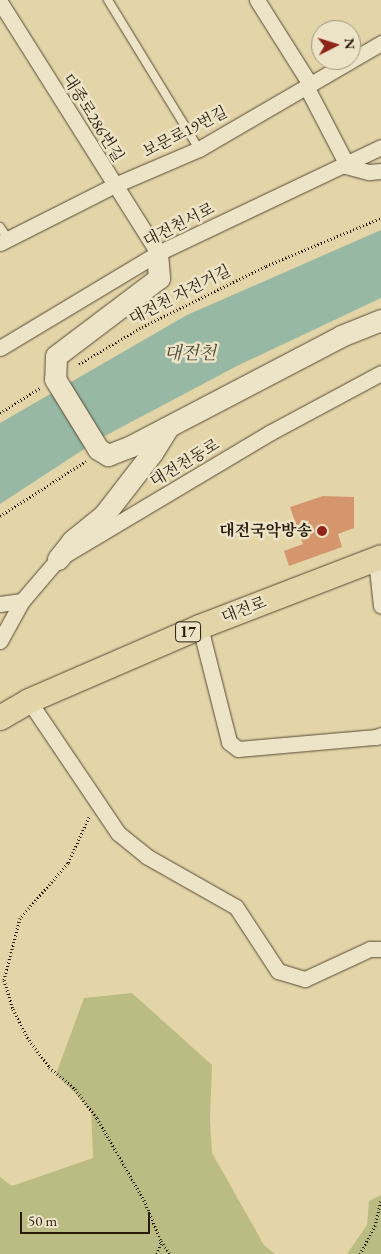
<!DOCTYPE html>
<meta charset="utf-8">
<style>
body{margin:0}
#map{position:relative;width:381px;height:1254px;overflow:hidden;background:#e4d5a9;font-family:"EB Garamond","Noto Serif KR",serif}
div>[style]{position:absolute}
.green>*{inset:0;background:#babc84}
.water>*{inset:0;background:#97b9a3}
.building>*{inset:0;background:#d5966d}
.path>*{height:3px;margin-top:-1.5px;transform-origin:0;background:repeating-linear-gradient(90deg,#291c0d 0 1px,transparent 0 3.5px)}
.roads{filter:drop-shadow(0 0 1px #584a34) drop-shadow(0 0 1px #584a34)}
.service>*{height:8px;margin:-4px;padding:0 4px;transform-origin:4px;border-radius:4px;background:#ede4c7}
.minor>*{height:15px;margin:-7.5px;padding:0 7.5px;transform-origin:7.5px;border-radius:7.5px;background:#ede4c7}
.secondary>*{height:21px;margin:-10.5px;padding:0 10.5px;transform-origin:10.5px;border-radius:10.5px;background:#ede4c7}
.primary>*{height:24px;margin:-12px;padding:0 12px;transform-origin:12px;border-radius:12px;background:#e4d5a9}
.dots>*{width:14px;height:14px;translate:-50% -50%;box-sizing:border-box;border:2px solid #ede4c7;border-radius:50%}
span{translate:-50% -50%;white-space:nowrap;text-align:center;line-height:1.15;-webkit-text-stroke:5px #ede4c7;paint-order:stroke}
.shield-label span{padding:1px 4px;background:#ede4c7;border:1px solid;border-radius:4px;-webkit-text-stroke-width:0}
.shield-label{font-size:15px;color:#291c0d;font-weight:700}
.street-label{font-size:16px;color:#291c0d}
.poi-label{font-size:16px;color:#291c0d;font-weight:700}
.right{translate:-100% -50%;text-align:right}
.water-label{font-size:18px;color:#4a4b3a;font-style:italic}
.north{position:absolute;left:311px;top:20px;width:50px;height:50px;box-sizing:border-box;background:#ede4c7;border:1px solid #9f947d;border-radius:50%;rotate:85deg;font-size:14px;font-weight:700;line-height:20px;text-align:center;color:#291c0d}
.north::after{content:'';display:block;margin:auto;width:18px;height:22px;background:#8f2418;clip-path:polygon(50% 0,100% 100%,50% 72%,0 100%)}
.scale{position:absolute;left:20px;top:1212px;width:130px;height:22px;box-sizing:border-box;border:2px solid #291c0d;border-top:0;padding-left:6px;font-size:15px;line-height:18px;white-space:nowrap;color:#291c0d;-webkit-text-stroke:4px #ede4c7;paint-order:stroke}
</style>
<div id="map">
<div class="green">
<div style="clip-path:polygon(132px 993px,212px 1065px,210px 1120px,212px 1153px,264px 1245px,275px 1254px,0 1254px,0 1177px,12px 1186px,93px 1158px,91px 1110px,56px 1074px,84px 998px)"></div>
<div style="clip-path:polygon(381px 1195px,381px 1254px,347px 1254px,367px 1225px,369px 1201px)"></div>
</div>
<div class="water">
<div style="clip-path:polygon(381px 230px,381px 298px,237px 366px,101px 438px,0 504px,0 423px,187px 315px)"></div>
</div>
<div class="building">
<div style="clip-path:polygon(323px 496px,354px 497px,354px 528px,338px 534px,342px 547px,289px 566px,284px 551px,303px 544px,290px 507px)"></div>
</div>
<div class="path">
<div style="left:79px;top:364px;width:73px;rotate:-30.4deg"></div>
<div style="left:142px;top:327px;width:138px;rotate:-26.2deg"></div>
<div style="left:266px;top:266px;width:125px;rotate:-22.7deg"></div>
<div style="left:0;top:413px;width:47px;rotate:-32deg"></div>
<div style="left:0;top:516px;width:102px;rotate:-32.6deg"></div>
<div style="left:89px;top:817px;width:51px;rotate:114.5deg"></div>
<div style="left:68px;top:863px;width:73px;rotate:131.1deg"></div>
<div style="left:20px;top:918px;width:64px;rotate:104.5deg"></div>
<div style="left:4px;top:980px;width:30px;rotate:73deg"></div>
<div style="left:13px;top:1009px;width:35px;rotate:63deg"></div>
<div style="left:29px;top:1040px;width:34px;rotate:53deg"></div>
<div style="left:49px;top:1067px;width:34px;rotate:40deg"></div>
<div style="left:75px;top:1089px;width:36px;rotate:53deg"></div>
<div style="left:97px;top:1118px;width:95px;rotate:60.2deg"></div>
<div style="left:144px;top:1200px;width:44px;rotate:67.5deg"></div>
<div style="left:161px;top:1241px;width:16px;rotate:55deg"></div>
<div style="left:157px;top:1254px;width:13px;rotate:-72deg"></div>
<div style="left:360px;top:1254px;width:32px;rotate:-62deg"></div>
<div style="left:375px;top:1226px;width:27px;rotate:-77deg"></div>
</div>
<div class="roads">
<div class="service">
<div style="left:108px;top:0;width:175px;rotate:58.6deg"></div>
<div style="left:0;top:227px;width:14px;rotate:56deg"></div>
</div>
<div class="minor">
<div style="left:257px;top:0;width:99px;rotate:57.8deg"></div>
<div style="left:0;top:2px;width:297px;rotate:57.8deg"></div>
<div style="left:306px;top:86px;width:87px;rotate:62.5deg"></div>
<div style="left:342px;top:165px;width:28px;rotate:15deg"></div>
<div style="left:369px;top:172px;width:12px;rotate:-5deg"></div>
<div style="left:0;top:243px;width:129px;rotate:-26.8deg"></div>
<div style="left:115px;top:185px;width:91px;rotate:-23.2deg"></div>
<div style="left:199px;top:149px;width:211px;rotate:-30.2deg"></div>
<div style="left:0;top:348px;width:184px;rotate:-31deg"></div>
<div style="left:158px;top:253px;width:247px;rotate:-25.4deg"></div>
<div style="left:376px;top:559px;width:47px;rotate:83.9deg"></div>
<div style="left:0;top:604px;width:22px;rotate:-8deg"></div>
<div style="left:200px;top:627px;width:119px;rotate:75.8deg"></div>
<div style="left:229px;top:742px;width:11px;rotate:38deg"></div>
<div style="left:238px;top:749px;width:139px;rotate:-5deg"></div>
<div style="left:376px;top:737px;width:5px;rotate:-22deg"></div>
<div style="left:0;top:641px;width:46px;rotate:-61.2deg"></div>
<div style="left:22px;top:601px;width:55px;rotate:-49.4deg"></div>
<div style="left:58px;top:559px;width:248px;rotate:-30.8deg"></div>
<div style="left:271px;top:432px;width:125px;rotate:-28.2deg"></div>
<div style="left:29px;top:701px;width:159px;rotate:56deg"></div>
<div style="left:118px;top:833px;width:36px;rotate:39deg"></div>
<div style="left:146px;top:856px;width:103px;rotate:29.5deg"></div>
<div style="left:236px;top:907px;width:77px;rotate:56.7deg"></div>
<div style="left:278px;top:971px;width:28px;rotate:17deg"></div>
<div style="left:305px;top:979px;width:72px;rotate:-24.8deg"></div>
<div style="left:370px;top:949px;width:11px"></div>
</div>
<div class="secondary">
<div style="left:157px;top:254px;width:24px;rotate:85deg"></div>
<div style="left:159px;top:278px;width:129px;rotate:142.9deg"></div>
<div style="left:56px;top:356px;width:23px;rotate:92deg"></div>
<div style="left:55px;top:379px;width:82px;rotate:58.4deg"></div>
<div style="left:98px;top:449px;width:12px;rotate:31deg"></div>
<div style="left:108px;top:455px;width:25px;rotate:-21deg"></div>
<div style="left:131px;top:446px;width:237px;rotate:-27.6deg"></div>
<div style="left:341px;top:336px;width:43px;rotate:-21.8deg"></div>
<div style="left:58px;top:559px;width:23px;rotate:-52deg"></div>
<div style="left:72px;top:541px;width:41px;rotate:-39.1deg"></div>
<div style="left:104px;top:515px;width:78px;rotate:-52.3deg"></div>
<div style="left:152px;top:453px;width:31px;rotate:-58deg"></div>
</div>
<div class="primary">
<div style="left:0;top:718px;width:34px;rotate:-30deg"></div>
<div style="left:29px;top:701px;width:186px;rotate:-23.4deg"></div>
<div style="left:200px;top:627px;width:194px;rotate:-21.1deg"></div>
</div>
</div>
<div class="dots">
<div style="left:322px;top:531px;background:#8f2418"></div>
</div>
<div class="shield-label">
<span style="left:188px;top:632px">17</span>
</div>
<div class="street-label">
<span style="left:93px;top:118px;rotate:58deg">대종로286번길</span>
<span style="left:185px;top:132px;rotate:-27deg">보문로19번길</span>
<span style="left:179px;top:225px;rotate:-27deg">대전천서로</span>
<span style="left:180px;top:295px;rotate:-27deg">대전천 자전거길</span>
<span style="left:185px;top:463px;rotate:-31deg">대전천동로</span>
<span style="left:244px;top:610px;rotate:-21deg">대전로</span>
</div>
<div class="poi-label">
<span class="right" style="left:312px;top:531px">대전국악방송</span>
</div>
<div class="water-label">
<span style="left:190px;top:353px">대전천</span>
</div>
<div class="north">N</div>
<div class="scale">50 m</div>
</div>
